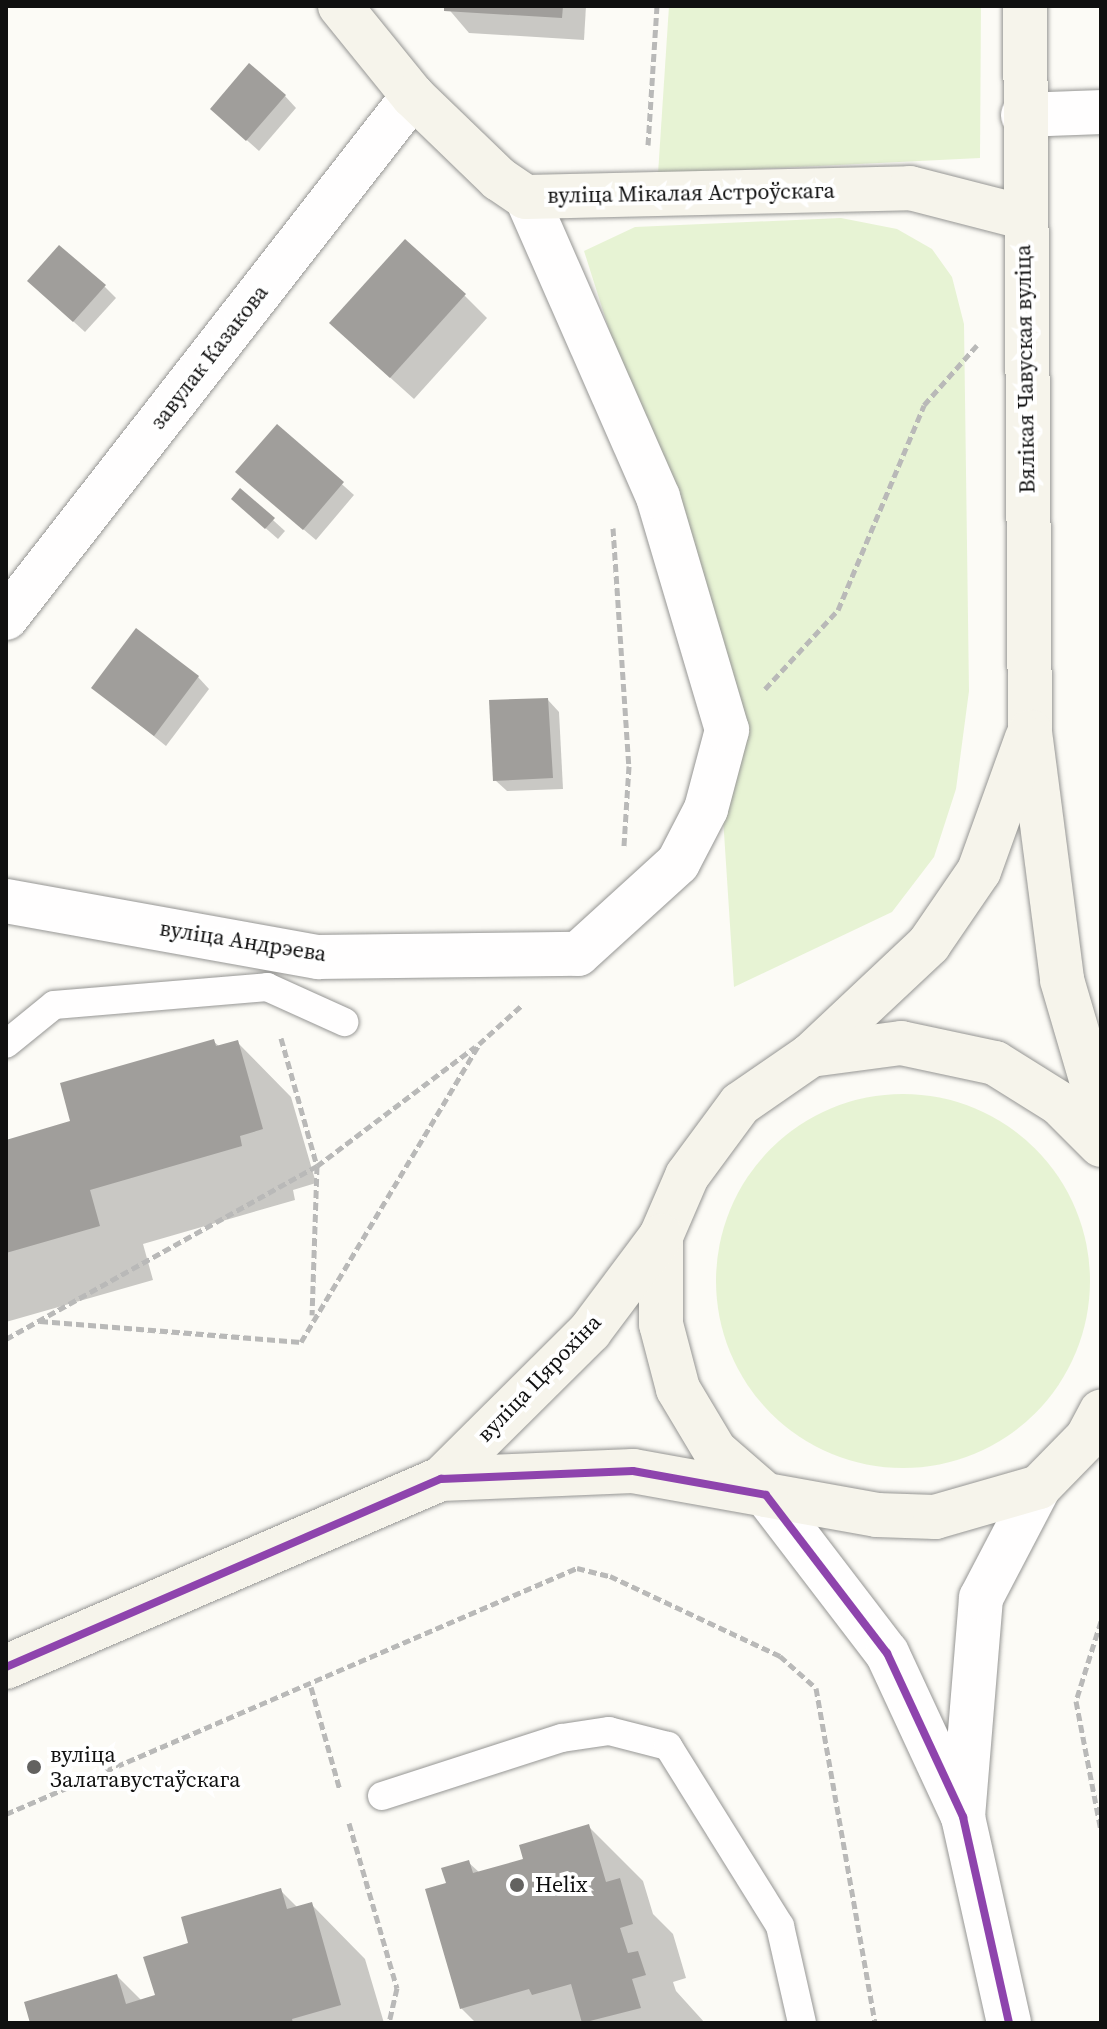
<!DOCTYPE html>
<meta charset="utf-8">
<style>
body{margin:0}
#map{position:relative;width:1107px;height:2029px;overflow:hidden;background:#fcfbf6;font-family:"Source Serif 4",serif}
div>[style]{position:absolute}
.green>*{inset:0;background:#e7f3d4}
.round{border-radius:50%}
.shadow>*{inset:0;background:#0003}
.building>*{inset:0;background:#a09e9b}
.path>*{height:5px;margin-top:-2.5px;transform-origin:0;background:repeating-linear-gradient(90deg,#b9b9b8 0 8px,transparent 0 12px)}
.roads{filter:drop-shadow(0 0 2px #969694) drop-shadow(0 0 2px #969694)}
.service>*{height:28px;margin:-14px;padding:0 14px;transform-origin:14px;border-radius:14px;background:#fffefe}
.minor>*{height:44px;margin:-22px;padding:0 22px;transform-origin:22px;border-radius:22px;background:#fffefe}
.tertiary>*{height:44px;margin:-22px;padding:0 22px;transform-origin:22px;border-radius:22px;background:#fffefe}
.secondary>*{height:44px;margin:-22px;padding:0 22px;transform-origin:22px;border-radius:22px;background:#f6f4eb}
.bus-1>*{height:8px;margin:-4px;padding:0 4px;transform-origin:4px;border-radius:4px;background:#8e44ad}
.dots>*{width:22px;height:22px;translate:-50% -50%;box-sizing:border-box;border:4px solid #fff;border-radius:50%}
span{translate:-50% -50%;white-space:nowrap;text-align:center;line-height:1.15;-webkit-text-stroke:8px #fff;paint-order:stroke}
.street-label{font-size:22px;color:#101010}
.poi-label{font-size:22px;color:#101010}
.left{translate:0 -50%;text-align:left}
.frame{position:absolute;inset:0;border:8px solid #101010;pointer-events:none}
</style>
<div id="map">
<div class="green">
<div style="clip-path:polygon(669px 6px,981px 6px,980px 158px,658px 174px)"></div>
<div style="clip-path:polygon(841px 218px,897px 229px,932px 249px,952px 277px,964px 324px,969px 691px,956px 789px,934px 857px,892px 912px,734px 987px,720px 771px,649px 455px,584px 251px,635px 227px)"></div>
<div class="round" style="left:716px;top:1094px;width:374px;height:374px"></div>
</div>
<div class="shadow">
<div style="clip-path:polygon(446px 6px,586px 6px,584px 40px,469px 33px)"></div>
<div style="clip-path:polygon(285px 96px,296px 108px,259px 151px,224px 120px)"></div>
<div style="clip-path:polygon(104px 286px,116px 298px,85px 332px,42px 293px)"></div>
<div style="clip-path:polygon(464px 295px,487px 318px,414px 399px,355px 346px)"></div>
<div style="clip-path:polygon(277px 426px,354px 495px,316px 540px,249px 483px)"></div>
<div style="clip-path:polygon(241px 491px,285px 531px,278px 539px,245px 510px)"></div>
<div style="clip-path:polygon(198px 677px,209px 689px,166px 746px,94px 688px)"></div>
<div style="clip-path:polygon(548px 700px,559px 712px,563px 789px,507px 791px,495px 780px)"></div>
<div style="clip-path:polygon(213px 1041px,220px 1047px,237px 1042px,291px 1097px,316px 1183px,293px 1190px,295px 1200px,143px 1244px,153px 1280px,6px 1322px,6px 1142px,73px 1123px)"></div>
<div style="clip-path:polygon(589px 1827px,643px 1881px,653px 1914px,673px 1934px,686px 1978px,673px 1982px,676px 1991px,705px 2023px,476px 2023px,461px 2008px,448px 1884px,468px 1862px,480px 1873px,525px 1860px)"></div>
<div style="clip-path:polygon(280px 1890px,298px 1908px,311px 1904px,365px 1959px,384px 2023px,32px 2023px,117px 1976px,142px 2001px,157px 1997px,191px 1945px)"></div>
</div>
<div class="building">
<div style="clip-path:polygon(444px 6px,563px 6px,562px 18px,444px 11px)"></div>
<div style="clip-path:polygon(249px 63px,286px 95px,246px 141px,210px 109px)"></div>
<div style="clip-path:polygon(405px 239px,466px 294px,390px 378px,329px 323px)"></div>
<div style="clip-path:polygon(59px 245px,106px 285px,73px 322px,27px 281px)"></div>
<div style="clip-path:polygon(277px 424px,344px 482px,303px 530px,235px 472px)"></div>
<div style="clip-path:polygon(240px 488px,275px 518px,265px 529px,231px 499px)"></div>
<div style="clip-path:polygon(136px 628px,199px 676px,154px 736px,91px 688px)"></div>
<div style="clip-path:polygon(548px 698px,553px 778px,493px 781px,489px 700px)"></div>
<div style="clip-path:polygon(214px 1039px,216px 1046px,238px 1040px,263px 1129px,240px 1136px,242px 1146px,90px 1190px,100px 1226px,6px 1253px,6px 1140px,70px 1121px,60px 1083px)"></div>
<div style="clip-path:polygon(589px 1824px,606px 1882px,620px 1878px,633px 1924px,620px 1928px,628px 1953px,638px 1951px,646px 1975px,632px 1979px,641px 2008px,582px 2023px,571px 1984px,532px 1995px,529px 1989px,460px 2009px,425px 1889px,446px 1883px,441px 1868px,469px 1860px,473px 1873px,523px 1859px,519px 1845px)"></div>
<div style="clip-path:polygon(281px 1888px,287px 1909px,312px 1902px,341px 2005px,292px 2019px,293px 2023px,30px 2023px,24px 2002px,117px 1974px,126px 2004px,155px 1995px,143px 1957px,188px 1943px,181px 1917px)"></div>
</div>
<div class="path">
<div style="left:648px;top:145px;width:139px;rotate:-86.3deg"></div>
<div style="left:613px;top:528px;width:239px;rotate:86.2deg"></div>
<div style="left:629px;top:766px;width:80px;rotate:93.6deg"></div>
<div style="left:765px;top:689px;width:108px;rotate:-47.3deg"></div>
<div style="left:838px;top:610px;width:222px;rotate:-67.2deg"></div>
<div style="left:924px;top:405px;width:80px;rotate:-48.5deg"></div>
<div style="left:281px;top:1038px;width:133px;rotate:74.3deg"></div>
<div style="left:317px;top:1166px;width:149px;rotate:91.9deg"></div>
<div style="left:40px;top:1321px;width:262px;rotate:4.6deg"></div>
<div style="left:301px;top:1342px;width:347px;rotate:-59.1deg"></div>
<div style="left:479px;top:1044px;width:58px;rotate:-42.2deg"></div>
<div style="left:6px;top:1339px;width:356px;rotate:-29.1deg"></div>
<div style="left:317px;top:1166px;width:198px;rotate:-37deg"></div>
<div style="left:1101px;top:1621px;width:84px;rotate:107.4deg"></div>
<div style="left:1076px;top:1701px;width:132px;rotate:79.1deg"></div>
<div style="left:311px;top:1687px;width:107px;rotate:74.3deg"></div>
<div style="left:6px;top:1814px;width:622px;rotate:-23.31deg"></div>
<div style="left:577px;top:1568px;width:34px;rotate:14deg"></div>
<div style="left:610px;top:1576px;width:188px;rotate:25.2deg"></div>
<div style="left:780px;top:1656px;width:48px;rotate:41.6deg"></div>
<div style="left:816px;top:1688px;width:340px;rotate:80deg"></div>
<div style="left:349px;top:1823px;width:172px;rotate:73.8deg"></div>
<div style="left:397px;top:1988px;width:36px;rotate:103deg"></div>
</div>
<div class="roads">
<div class="service">
<div style="left:6px;top:1044px;width:62px;rotate:-39.1deg"></div>
<div style="left:54px;top:1005px;width:214px;rotate:-4.8deg"></div>
<div style="left:267px;top:987px;width:85px;rotate:24.4deg"></div>
<div style="left:382px;top:1796px;width:189px;rotate:-17.9deg"></div>
<div style="left:562px;top:1738px;width:48px;rotate:-8.5deg"></div>
<div style="left:609px;top:1731px;width:61px;rotate:14.3deg"></div>
<div style="left:668px;top:1746px;width:212px;rotate:58.1deg"></div>
<div style="left:780px;top:1926px;width:99px;rotate:77.2deg"></div>
</div>
<div class="minor">
<div style="left:1023px;top:115px;width:78px;rotate:-2.2deg"></div>
<div style="left:6px;top:618px;width:662px;rotate:-52.06deg"></div>
<div style="left:6px;top:901px;width:317px;rotate:10.2deg"></div>
<div style="left:318px;top:957px;width:260px;rotate:-0.7deg"></div>
<div style="left:578px;top:954px;width:135px;rotate:-42.3deg"></div>
<div style="left:678px;top:863px;width:61px;rotate:-62.6deg"></div>
<div style="left:706px;top:809px;width:82px;rotate:-75.1deg"></div>
<div style="left:727px;top:730px;width:243px;rotate:-106.5deg"></div>
<div style="left:658px;top:497px;width:328px;rotate:-113.7deg"></div>
</div>
<div class="tertiary">
<div style="left:766px;top:1495px;width:199px;rotate:52.6deg"></div>
<div style="left:887px;top:1653px;width:181px;rotate:65.1deg"></div>
<div style="left:963px;top:1817px;width:211px;rotate:77.4deg"></div>
<div style="left:963px;top:1817px;width:220px;rotate:-85.3deg"></div>
<div style="left:981px;top:1598px;width:125px;rotate:-62.4deg"></div>
</div>
<div class="secondary">
<div style="left:340px;top:6px;width:116px;rotate:51deg"></div>
<div style="left:413px;top:96px;width:120px;rotate:44deg"></div>
<div style="left:499px;top:179px;width:32px;rotate:34deg"></div>
<div style="left:526px;top:197px;width:384px;rotate:-1.3deg"></div>
<div style="left:910px;top:188px;width:117px;rotate:14.4deg"></div>
<div style="left:1025px;top:6px;width:726px;rotate:89.61deg"></div>
<div style="left:1030px;top:732px;width:250px;rotate:82.6deg"></div>
<div style="left:1062px;top:980px;width:139px;rotate:73.7deg"></div>
<div style="left:811px;top:1055px;width:162px;rotate:-43.2deg"></div>
<div style="left:929px;top:944px;width:88px;rotate:-55.6deg"></div>
<div style="left:979px;top:871px;width:141px;rotate:-70.2deg"></div>
<div style="left:1101px;top:1145px;width:59px;rotate:-135deg"></div>
<div style="left:1059px;top:1103px;width:75px;rotate:-148deg"></div>
<div style="left:995px;top:1063px;width:96px;rotate:-168deg"></div>
<div style="left:901px;top:1043px;width:91px;rotate:172.4deg"></div>
<div style="left:811px;top:1055px;width:86px;rotate:145.4deg"></div>
<div style="left:740px;top:1104px;width:89px;rotate:126.4deg"></div>
<div style="left:687px;top:1176px;width:65px;rotate:113.4deg"></div>
<div style="left:661px;top:1236px;width:88px;rotate:90deg"></div>
<div style="left:661px;top:1324px;width:67px;rotate:75.3deg"></div>
<div style="left:678px;top:1389px;width:72px;rotate:59.2deg"></div>
<div style="left:715px;top:1451px;width:67px;rotate:40.8deg"></div>
<div style="left:766px;top:1495px;width:113px;rotate:10.2deg"></div>
<div style="left:877px;top:1515px;width:58px;rotate:2deg"></div>
<div style="left:935px;top:1517px;width:108px;rotate:-16.1deg"></div>
<div style="left:1039px;top:1487px;width:69px;rotate:-45.6deg"></div>
<div style="left:1087px;top:1438px;width:30px;rotate:-62deg"></div>
<div style="left:441px;top:1479px;width:210px;rotate:-44.8deg"></div>
<div style="left:590px;top:1331px;width:119px;rotate:-53.2deg"></div>
<div style="left:6px;top:1667px;width:474px;rotate:-23.4deg"></div>
<div style="left:441px;top:1479px;width:192px;rotate:-2.4deg"></div>
<div style="left:633px;top:1471px;width:135px;rotate:10.2deg"></div>
</div>
</div>
<div class="bus-1">
<div style="left:6px;top:1667px;width:474px;rotate:-23.4deg"></div>
<div style="left:441px;top:1479px;width:192px;rotate:-2.4deg"></div>
<div style="left:633px;top:1471px;width:135px;rotate:10.2deg"></div>
<div style="left:766px;top:1495px;width:199px;rotate:52.6deg"></div>
<div style="left:887px;top:1653px;width:181px;rotate:65.1deg"></div>
<div style="left:963px;top:1817px;width:211px;rotate:77.4deg"></div>
</div>
<div class="dots">
<div style="left:34px;top:1767px;background:#636260"></div>
<div style="left:517px;top:1885px;background:#636260"></div>
</div>
<div class="street-label">
<span style="left:691px;top:193px;rotate:-1deg">вуліца Мікалая Астроўскага</span>
<span style="left:209px;top:357px;rotate:-52deg">завулак Казакова</span>
<span style="left:1025px;top:369px;rotate:-91deg">Вялікая Чавуская вуліца</span>
<span style="left:243px;top:941px;rotate:9deg">вуліца Андрэева</span>
<span style="left:539px;top:1378px;rotate:-46deg">вуліца Цярохіна</span>
</div>
<div class="poi-label">
<span class="left" style="left:50px;top:1767px">вуліца<br>Залатавустаўскага</span>
<span class="left" style="left:535px;top:1885px">Helix</span>
</div>
<div class="frame"></div>
</div>
